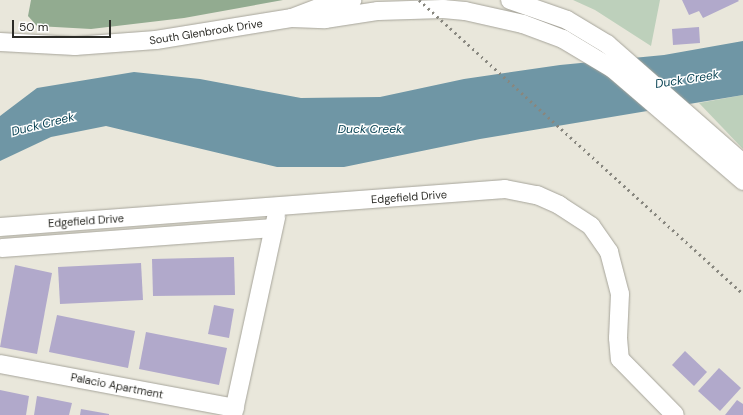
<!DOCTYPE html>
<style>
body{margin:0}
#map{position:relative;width:743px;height:415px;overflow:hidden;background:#e9e7db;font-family:"DM Sans",sans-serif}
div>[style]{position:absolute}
.green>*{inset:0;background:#bdd0bb}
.forest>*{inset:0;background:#92ab90}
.water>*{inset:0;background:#6f96a5}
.building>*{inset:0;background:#b1a9cb}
.roads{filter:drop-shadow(0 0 1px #a6a49a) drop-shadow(0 0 1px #a6a49a)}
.minor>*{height:18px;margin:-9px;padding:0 9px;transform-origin:9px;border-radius:9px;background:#fff}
.rail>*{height:3px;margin-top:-1.5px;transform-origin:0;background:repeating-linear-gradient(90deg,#88877f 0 2px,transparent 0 6px)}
span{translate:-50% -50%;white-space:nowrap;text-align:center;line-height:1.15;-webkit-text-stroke:3px #fff;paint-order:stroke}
.street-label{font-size:11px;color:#2b2b26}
.water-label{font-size:12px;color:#064152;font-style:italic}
.scale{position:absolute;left:12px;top:20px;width:99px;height:18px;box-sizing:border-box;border:2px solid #2b2b26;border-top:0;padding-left:5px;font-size:12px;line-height:14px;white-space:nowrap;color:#2b2b26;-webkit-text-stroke:3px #fff;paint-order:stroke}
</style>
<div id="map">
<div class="green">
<div style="clip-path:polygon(573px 0,660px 0,651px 46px,595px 10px)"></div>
<div style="clip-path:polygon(743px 95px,743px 149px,699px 103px)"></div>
</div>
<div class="forest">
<div style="clip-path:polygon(31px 0,283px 0,184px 18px,91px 29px,37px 26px,28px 16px)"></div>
</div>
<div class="water">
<div style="clip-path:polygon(743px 41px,743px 95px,480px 139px,344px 167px,277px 167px,106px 126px,51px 137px,0 161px,0 116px,37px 88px,134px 72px,200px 79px,301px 98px,380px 97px,464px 79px,560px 65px,664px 55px)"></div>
</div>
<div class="building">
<div style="clip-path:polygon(682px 0,738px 0,739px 1px,703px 18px,699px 11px,689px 15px)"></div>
<div style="clip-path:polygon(699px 27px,700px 43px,673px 45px,672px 29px)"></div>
<div style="clip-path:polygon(234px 257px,235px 295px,153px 296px,152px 259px)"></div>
<div style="clip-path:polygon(141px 263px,143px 300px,60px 304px,58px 267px)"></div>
<div style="clip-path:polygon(15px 265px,52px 273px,37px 354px,0 347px)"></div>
<div style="clip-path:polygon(214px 305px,234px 309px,229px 338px,208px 334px)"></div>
<div style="clip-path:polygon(57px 315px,135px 331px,128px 368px,49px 352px)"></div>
<div style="clip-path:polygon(146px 332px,227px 348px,219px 385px,139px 369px)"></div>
<div style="clip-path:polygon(685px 351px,707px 372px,694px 386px,672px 365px)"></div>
<div style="clip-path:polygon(719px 368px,741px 388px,720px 411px,698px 391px)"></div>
<div style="clip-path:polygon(0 390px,29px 396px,26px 415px,0 415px)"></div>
<div style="clip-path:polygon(37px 396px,72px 403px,69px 415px,34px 415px)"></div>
<div style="clip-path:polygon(737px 400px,743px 404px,743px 415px,725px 415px)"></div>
<div style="clip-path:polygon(81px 409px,109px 414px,109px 415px,80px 415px)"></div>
</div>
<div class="roads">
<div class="minor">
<div style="left:510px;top:0;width:60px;rotate:19.3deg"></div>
<div style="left:567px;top:20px;width:47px;rotate:31deg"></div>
<div style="left:607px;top:44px;width:181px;rotate:41.2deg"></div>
<div style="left:292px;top:18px;width:33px;rotate:2deg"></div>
<div style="left:325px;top:19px;width:54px;rotate:-8.6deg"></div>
<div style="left:378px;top:11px;width:65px;rotate:-1.8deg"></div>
<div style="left:443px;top:9px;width:22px;rotate:5deg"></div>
<div style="left:465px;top:11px;width:59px;rotate:12.6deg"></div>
<div style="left:523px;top:24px;width:43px;rotate:20.6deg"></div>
<div style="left:563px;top:39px;width:58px;rotate:31deg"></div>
<div style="left:613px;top:69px;width:172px;rotate:40.7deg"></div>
<div style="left:0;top:42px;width:75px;rotate:3.1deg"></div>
<div style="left:75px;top:46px;width:81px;rotate:-4.2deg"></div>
<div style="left:156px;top:40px;width:138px;rotate:-9.2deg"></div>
<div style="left:292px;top:18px;width:33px;rotate:-21deg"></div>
<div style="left:323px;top:6px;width:30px;rotate:-12deg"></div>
<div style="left:0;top:227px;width:506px;rotate:-4.3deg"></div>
<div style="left:505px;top:189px;width:33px;rotate:11deg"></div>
<div style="left:537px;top:195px;width:24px;rotate:24deg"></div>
<div style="left:559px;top:205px;width:38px;rotate:33deg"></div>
<div style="left:591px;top:226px;width:32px;rotate:55deg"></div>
<div style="left:609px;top:252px;width:43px;rotate:75.3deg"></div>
<div style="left:620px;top:294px;width:44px;rotate:92.6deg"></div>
<div style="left:618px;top:338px;width:21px;rotate:85deg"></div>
<div style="left:620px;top:359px;width:78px;rotate:45.5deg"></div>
<div style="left:2px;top:248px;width:272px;rotate:-4.2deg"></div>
<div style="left:0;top:364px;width:239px;rotate:10.6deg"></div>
<div style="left:233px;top:415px;width:203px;rotate:-77.7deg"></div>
</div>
</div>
<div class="rail">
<div style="left:419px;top:0;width:438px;rotate:42.2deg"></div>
</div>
<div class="street-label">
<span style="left:206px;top:32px;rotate:-9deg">South Glenbrook Drive</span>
<span style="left:409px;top:197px;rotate:-4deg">Edgefield Drive</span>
<span style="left:86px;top:221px;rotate:-4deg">Edgefield Drive</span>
<span style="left:117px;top:386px;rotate:11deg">Palacio Apartment</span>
</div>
<div class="water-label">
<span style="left:687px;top:80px;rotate:-9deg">Duck Creek</span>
<span style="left:43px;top:125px;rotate:-14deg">Duck Creek</span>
<span style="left:370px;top:130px">Duck Creek</span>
</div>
<div class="scale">50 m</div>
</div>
